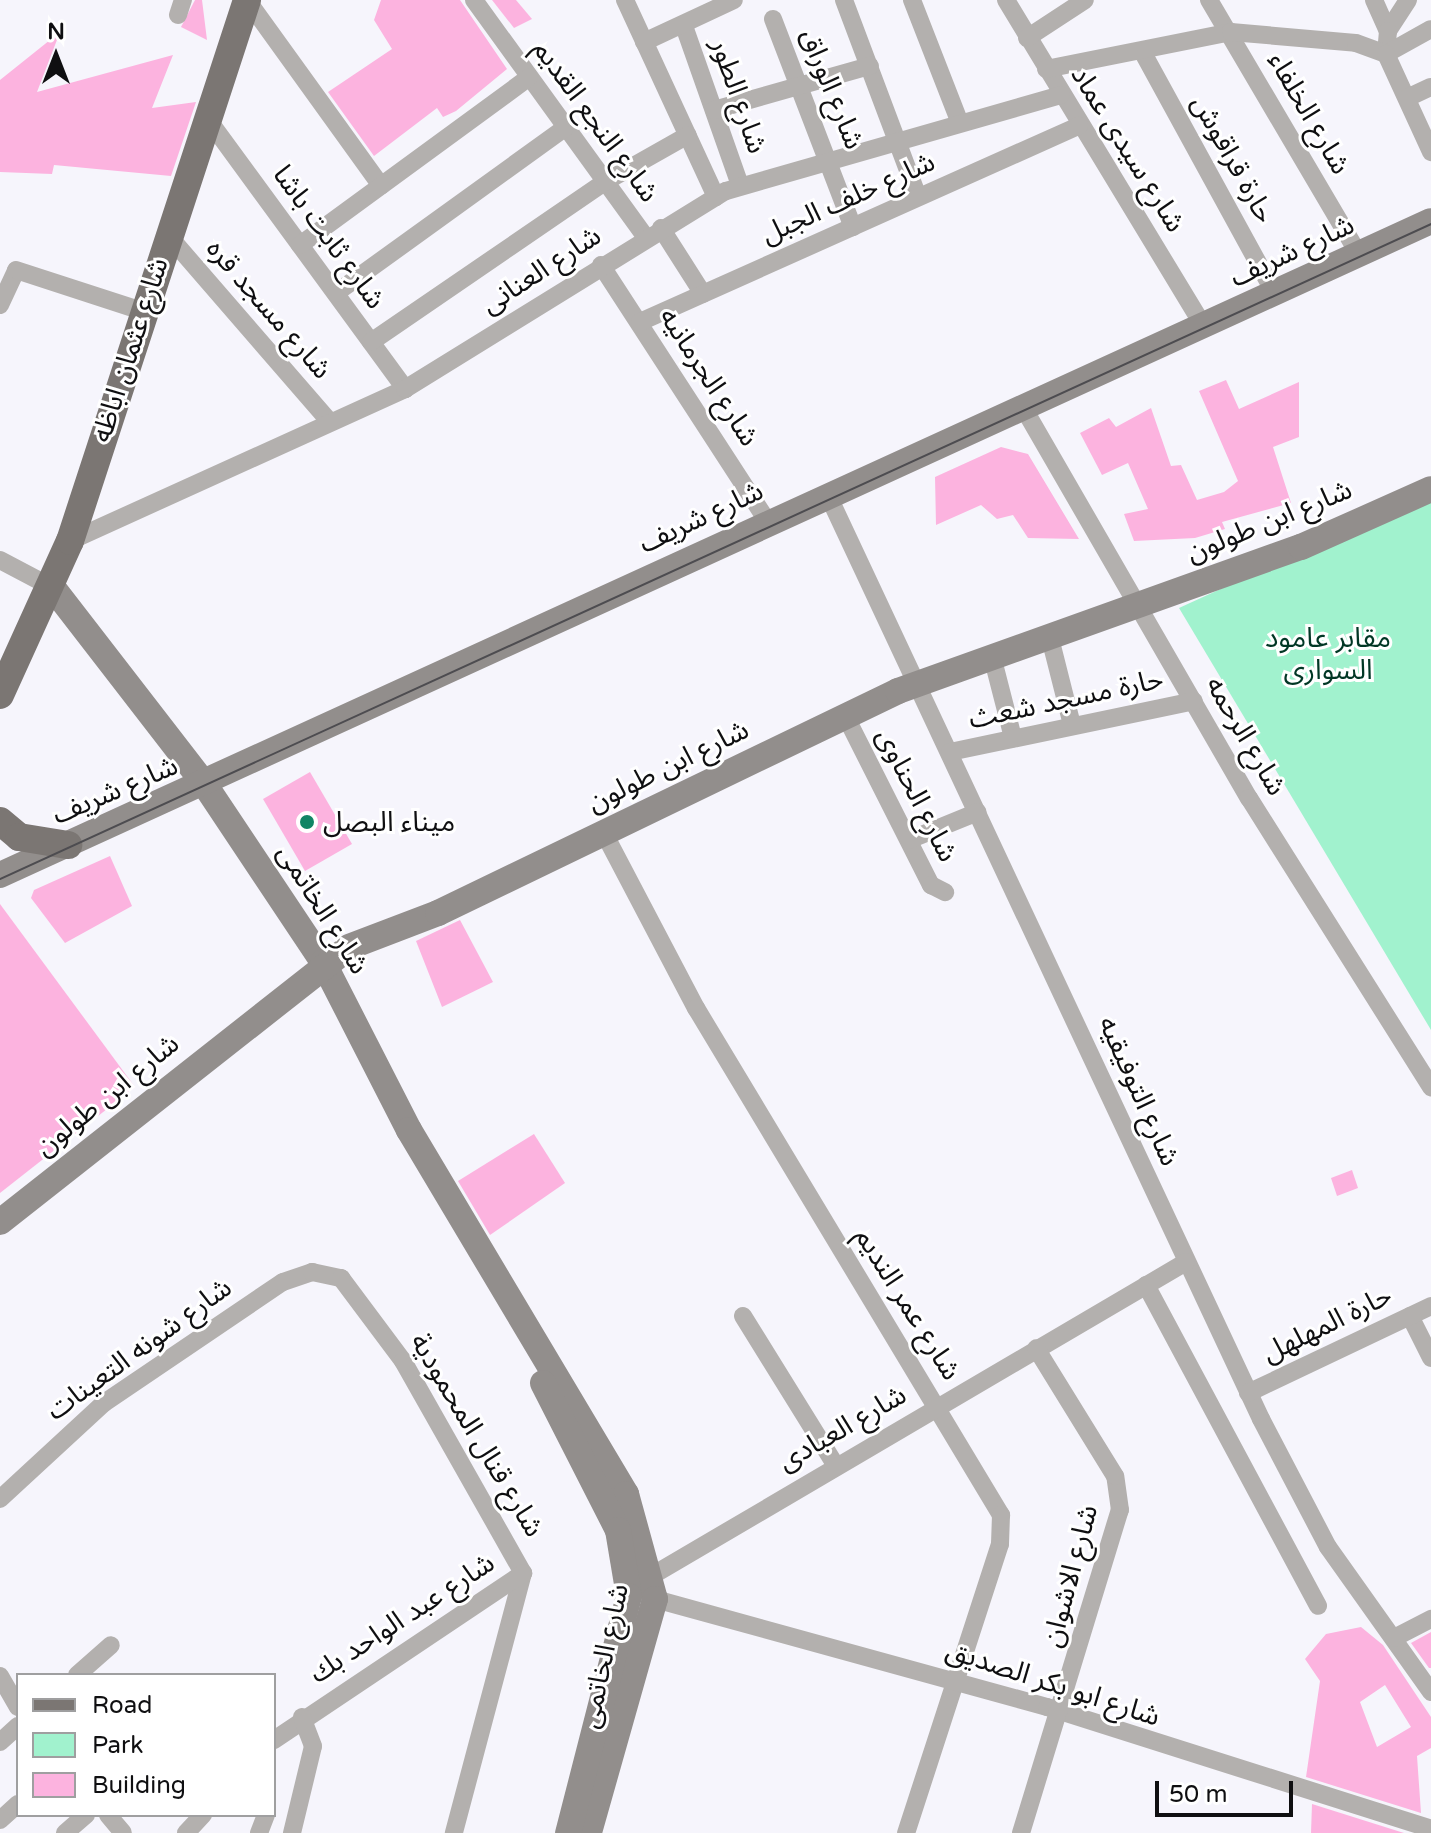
<!DOCTYPE html>
<meta charset="utf-8">
<style>
body{margin:0}
#map{position:relative;width:1431px;height:1833px;overflow:hidden;background:#f6f5fc;font-family:"Varela Round","Noto Sans Arabic",sans-serif}
div>[style]{position:absolute}
.green>*{inset:0;background:#a1f2ce}
.building>*{inset:0;background:#fcb3df}
.street>*{height:18px;margin:-9px;padding:0 9px;transform-origin:9px;border-radius:9px;background:#b3b0ae}
.secondary>*{height:26px;margin:-13px;padding:0 13px;transform-origin:13px;border-radius:13px;background:#928e8c}
.primary>*{height:28px;margin:-14px;padding:0 14px;transform-origin:14px;border-radius:14px;background:#7b7673}
.tram>*{height:2px;margin:-1px;padding:0 1px;transform-origin:1px;border-radius:1px;background:#4d4c50}
.dots>*{width:22px;height:22px;translate:-50% -50%;box-sizing:border-box;border:4px solid #fff;border-radius:50%}
span{translate:-50% -50%;white-space:nowrap;text-align:center;line-height:1.15;-webkit-text-stroke:6px #fff;paint-order:stroke}
.street-label{font-size:28px;color:#0f0f11}
.park-label{font-size:28px;color:#013725}
.poi-label{font-size:28px;color:#0f0f11}
.left{translate:0 -50%;text-align:left}
.legend{position:absolute;left:16px;top:1673px;width:260px;height:144px;box-sizing:border-box;background:#fff;border:2px solid #9f9fa0;margin:0;padding:10px 14px;list-style:none;font-size:24px;color:#0f0f11}
.legend li{display:flex;align-items:center;gap:16px;height:40px}
.legend b{width:40px;border:2px solid #9f9fa0}
.north{position:absolute;left:16px;top:16px;width:80px;height:80px;-webkit-text-stroke:6px #fff;paint-order:stroke;rotate:0deg;font-size:22px;font-weight:700;line-height:32px;text-align:center;color:#0f0f11}
.north::after{content:'';display:block;margin:auto;width:28px;height:36px;background:#0f0f11;clip-path:polygon(50% 0,100% 100%,50% 72%,0 100%)}
.scale{position:absolute;left:1155px;top:1781px;width:138px;height:36px;box-sizing:border-box;border:4px solid #0f0f11;border-top:0;padding-left:10px;font-size:24px;line-height:28px;white-space:nowrap;color:#0f0f11;-webkit-text-stroke:6px #fff;paint-order:stroke}
</style>
<div id="map">
<div class="green">
<div style="clip-path:polygon(1431px 493px,1431px 1030px,1179px 608px)"></div>
</div>
<div class="building">
<div style="clip-path:polygon(195px 0,202px 0,207px 40px,181px 27px)"></div>
<div style="clip-path:polygon(381px 0,460px 0,507px 69px,456px 111px,443px 117px,437px 108px,374px 156px,328px 92px,392px 49px,374px 20px)"></div>
<div style="clip-path:polygon(492px 0,516px 0,532px 19px,514px 28px)"></div>
<div style="clip-path:polygon(60px 32px,37px 92px,173px 55px,152px 108px,196px 102px,171px 176px,54px 165px,52px 174px,0 172px,0 80px)"></div>
<div style="clip-path:polygon(1226px 380px,1239px 409px,1299px 382px,1299px 437px,1273px 447px,1291px 503px,1222px 522px,1225px 529px,1195px 538px,1134px 541px,1124px 514px,1148px 509px,1128px 463px,1102px 475px,1080px 433px,1109px 418px,1116px 427px,1151px 408px,1171px 466px,1181px 465px,1197px 500px,1224px 492px,1238px 481px,1199px 391px)"></div>
<div style="clip-path:polygon(1001px 447px,1028px 454px,1079px 539px,1028px 538px,1013px 515px,997px 519px,981px 505px,936px 525px,935px 477px)"></div>
<div style="clip-path:polygon(310px 772px,352px 844px,305px 871px,263px 799px)"></div>
<div style="clip-path:polygon(110px 856px,132px 906px,65px 943px,31px 898px,34px 890px)"></div>
<div style="clip-path:polygon(0 904px,135px 1087px,0 1193px)"></div>
<div style="clip-path:polygon(460px 920px,493px 982px,442px 1007px,416px 941px)"></div>
<div style="clip-path:polygon(534px 1134px,565px 1183px,490px 1235px,458px 1181px)"></div>
<div style="clip-path:polygon(1352px 1170px,1358px 1188px,1337px 1196px,1331px 1178px)"></div>
<div style="clip-path:polygon(evenodd,1361px 1627px,1383px 1645px,1431px 1717px,1431px 1748px,1417px 1756px,1421px 1813px,1306px 1777px,1320px 1681px,1305px 1659px,1326px 1634px,1361px 1627px,1385px 1685px,1411px 1727px,1377px 1747px,1360px 1702px,1385px 1685px)"></div>
<div style="clip-path:polygon(1431px 1632px,1431px 1668px,1429px 1668px,1411px 1643px)"></div>
<div style="clip-path:polygon(1312px 1804px,1404px 1833px,1311px 1833px)"></div>
</div>
<div class="street">
<div style="left:247px;top:0;width:229px;rotate:54.2deg"></div>
<div style="left:474px;top:0;width:291px;rotate:54.1deg"></div>
<div style="left:625px;top:0;width:217px;rotate:65.2deg"></div>
<div style="left:844px;top:0;width:210px;rotate:69.4deg"></div>
<div style="left:912px;top:0;width:132px;rotate:68.7deg"></div>
<div style="left:1006px;top:0;width:382px;rotate:58.8deg"></div>
<div style="left:1209px;top:0;width:296px;rotate:59.5deg"></div>
<div style="left:1374px;top:0;width:34px;rotate:66deg"></div>
<div style="left:1408px;top:0;width:37px;rotate:123deg"></div>
<div style="left:1388px;top:31px;width:23px;rotate:95deg"></div>
<div style="left:1386px;top:54px;width:51px;rotate:-29.1deg"></div>
<div style="left:178px;top:15px;width:16px;rotate:-72deg"></div>
<div style="left:773px;top:19px;width:223px;rotate:69deg"></div>
<div style="left:684px;top:26px;width:169px;rotate:70.6deg"></div>
<div style="left:1027px;top:38px;width:69px;rotate:-33.2deg"></div>
<div style="left:644px;top:42px;width:99px;rotate:-25deg"></div>
<div style="left:1142px;top:51px;width:277px;rotate:61.3deg"></div>
<div style="left:1046px;top:69px;width:189px;rotate:-11.3deg"></div>
<div style="left:1231px;top:32px;width:125px;rotate:5deg"></div>
<div style="left:1356px;top:43px;width:32px;rotate:20deg"></div>
<div style="left:1386px;top:54px;width:108px;rotate:65.3deg"></div>
<div style="left:1407px;top:98px;width:26px;rotate:-25deg"></div>
<div style="left:714px;top:110px;width:162px;rotate:-15.8deg"></div>
<div style="left:207px;top:118px;width:336px;rotate:53.8deg"></div>
<div style="left:661px;top:228px;width:78px;rotate:57.5deg"></div>
<div style="left:167px;top:234px;width:246px;rotate:49.1deg"></div>
<div style="left:300px;top:245px;width:283px;rotate:-36.2deg"></div>
<div style="left:601px;top:265px;width:305px;rotate:57deg"></div>
<div style="left:336px;top:293px;width:282px;rotate:-35.8deg"></div>
<div style="left:0;top:305px;width:38px;rotate:-65deg"></div>
<div style="left:16px;top:270px;width:133px;rotate:18deg"></div>
<div style="left:640px;top:322px;width:481px;rotate:-24.1deg"></div>
<div style="left:371px;top:342px;width:283px;rotate:-34.4deg"></div>
<div style="left:605px;top:182px;width:95px;rotate:-29.5deg"></div>
<div style="left:1023px;top:407px;width:452px;rotate:60deg"></div>
<div style="left:1249px;top:798px;width:342px;rotate:57.8deg"></div>
<div style="left:828px;top:495px;width:1020px;rotate:64.89deg"></div>
<div style="left:1261px;top:1419px;width:144px;rotate:62.4deg"></div>
<div style="left:1328px;top:1547px;width:178px;rotate:54.6deg"></div>
<div style="left:70px;top:541px;width:368px;rotate:-24.4deg"></div>
<div style="left:405px;top:389px;width:377px;rotate:-31.7deg"></div>
<div style="left:726px;top:191px;width:348px;rotate:-16deg"></div>
<div style="left:0;top:560px;width:60px;rotate:27.8deg"></div>
<div style="left:1049px;top:634px;width:94px;rotate:75.8deg"></div>
<div style="left:992px;top:656px;width:85px;rotate:75.6deg"></div>
<div style="left:845px;top:715px;width:191px;rotate:63.2deg"></div>
<div style="left:931px;top:885px;width:16px;rotate:27deg"></div>
<div style="left:950px;top:752px;width:249px;rotate:-11.8deg"></div>
<div style="left:604px;top:833px;width:198px;rotate:62.3deg"></div>
<div style="left:696px;top:1008px;width:592px;rotate:58.97deg"></div>
<div style="left:1001px;top:1515px;width:29px;rotate:92deg"></div>
<div style="left:1000px;top:1544px;width:304px;rotate:108deg"></div>
<div style="left:909px;top:840px;width:74px;rotate:-22.1deg"></div>
<div style="left:1146px;top:1285px;width:364px;rotate:61.8deg"></div>
<div style="left:743px;top:1316px;width:173px;rotate:58.2deg"></div>
<div style="left:1410px;top:1316px;width:47px;rotate:63.4deg"></div>
<div style="left:1248px;top:1393px;width:203px;rotate:-25.4deg"></div>
<div style="left:0;top:1499px;width:142px;rotate:-42.7deg"></div>
<div style="left:104px;top:1403px;width:216px;rotate:-34.1deg"></div>
<div style="left:283px;top:1282px;width:31px;rotate:-19deg"></div>
<div style="left:312px;top:1272px;width:30px;rotate:12deg"></div>
<div style="left:341px;top:1278px;width:104px;rotate:53.2deg"></div>
<div style="left:403px;top:1361px;width:244px;rotate:60.5deg"></div>
<div style="left:523px;top:1573px;width:269px;rotate:104.9deg"></div>
<div style="left:653px;top:1575px;width:618px;rotate:-30.42deg"></div>
<div style="left:655px;top:1599px;width:407px;rotate:15.4deg"></div>
<div style="left:1047px;top:1707px;width:403px;rotate:17.6deg"></div>
<div style="left:1394px;top:1638px;width:42px;rotate:-27.2deg"></div>
<div style="left:77px;top:1675px;width:45px;rotate:-41.4deg"></div>
<div style="left:0;top:1676px;width:36px;rotate:60deg"></div>
<div style="left:274px;top:1740px;width:300px;rotate:-33.8deg"></div>
<div style="left:0;top:1742px;width:24px;rotate:-42deg"></div>
<div style="left:108px;top:1815px;width:23px;rotate:50deg"></div>
<div style="left:0;top:1820px;width:24px;rotate:-42deg"></div>
<div style="left:65px;top:1833px;width:28px;rotate:-41deg"></div>
<div style="left:186px;top:1833px;width:25px;rotate:-47deg"></div>
<div style="left:259px;top:1833px;width:19px;rotate:-69deg"></div>
<div style="left:292px;top:1833px;width:89px;rotate:-76.4deg"></div>
<div style="left:313px;top:1746px;width:31px;rotate:-111deg"></div>
<div style="left:1021px;top:1833px;width:338px;rotate:-73deg"></div>
<div style="left:1120px;top:1510px;width:34px;rotate:-98deg"></div>
<div style="left:1115px;top:1476px;width:150px;rotate:-121.7deg"></div>
</div>
<div class="secondary">
<div style="left:53px;top:588px;width:245px;rotate:52.3deg"></div>
<div style="left:203px;top:782px;width:216px;rotate:56.3deg"></div>
<div style="left:323px;top:962px;width:189px;rotate:62.9deg"></div>
<div style="left:409px;top:1130px;width:424px;rotate:59.2deg"></div>
<div style="left:626px;top:1494px;width:109px;rotate:74.6deg"></div>
<div style="left:655px;top:1599px;width:243px;rotate:105.8deg"></div>
<div style="left:0;top:875px;width:1573px;rotate:-24.56deg"></div>
<div style="left:0;top:1222px;width:444px;rotate:-38.2deg"></div>
<div style="left:349px;top:947px;width:95px;rotate:-20.9deg"></div>
<div style="left:438px;top:913px;width:511px;rotate:-25.76deg"></div>
<div style="left:898px;top:691px;width:428px;rotate:-19.7deg"></div>
<div style="left:1301px;top:547px;width:142px;rotate:-24deg"></div>
<div style="left:543px;top:1383px;width:165px;rotate:63deg"></div>
<div style="left:618px;top:1530px;width:67px;rotate:80.5deg"></div>
<div style="left:629px;top:1596px;width:245px;rotate:104.4deg"></div>
</div>
<div class="primary">
<div style="left:0;top:695px;width:169px;rotate:-65.6deg"></div>
<div style="left:70px;top:541px;width:569px;rotate:-71.88deg"></div>
<div style="left:0;top:821px;width:25px;rotate:40deg"></div>
<div style="left:19px;top:837px;width:50px;rotate:9.3deg"></div>
</div>
<div class="tram">
<div style="left:0;top:879px;width:1574px;rotate:-24.59deg"></div>
</div>
<div class="dots">
<div style="left:307px;top:822px;background:#118565"></div>
</div>
<div class="street-label">
<span style="left:832px;top:89px;rotate:68deg">شارع الوراق</span>
<span style="left:739px;top:96px;rotate:71deg">شارع الطور</span>
<span style="left:1309px;top:113px;rotate:60deg">شارع الخلفاء</span>
<span style="left:596px;top:121px;rotate:54deg">شارع النجع القديم</span>
<span style="left:1128px;top:149px;rotate:58deg">شارع سيدى عماد</span>
<span style="left:1233px;top:159px;rotate:61deg">حارة قراقوش</span>
<span style="left:848px;top:198px;rotate:-24deg">شارع خلف الجبل</span>
<span style="left:329px;top:237px;rotate:54deg">شارع ثابت باشا</span>
<span style="left:1292px;top:251px;rotate:-25deg">شارع شريف</span>
<span style="left:541px;top:270px;rotate:-33deg">شارع العنانى</span>
<span style="left:269px;top:309px;rotate:49deg">شارع مسجد قره</span>
<span style="left:130px;top:350px;rotate:-72deg">شارع عثمان اباظه</span>
<span style="left:709px;top:377px;rotate:57deg">شارع الجرمانيه</span>
<span style="left:701px;top:517px;rotate:-25deg">شارع شريف</span>
<span style="left:1269px;top:521px;rotate:-22deg">شارع ابن طولون</span>
<span style="left:1066px;top:699px;rotate:-12deg">حارة مسجد شعث</span>
<span style="left:1246px;top:736px;rotate:60deg">شارع الرحمه</span>
<span style="left:668px;top:766px;rotate:-26deg">شارع ابن طولون</span>
<span style="left:115px;top:790px;rotate:-23deg">شارع شريف</span>
<span style="left:917px;top:795px;rotate:63deg">شارع الحناوى</span>
<span style="left:323px;top:909px;rotate:58deg">شارع الخاتمى</span>
<span style="left:1139px;top:1091px;rotate:66deg">شارع التوفيقيه</span>
<span style="left:107px;top:1095px;rotate:-39deg">شارع ابن طولون</span>
<span style="left:908px;top:1304px;rotate:58deg">شارع عمر النديم</span>
<span style="left:1327px;top:1324px;rotate:-26deg">حارة المهلهل</span>
<span style="left:139px;top:1349px;rotate:-36deg">شارع شونه التعينات</span>
<span style="left:842px;top:1428px;rotate:-30deg">شارع العبادى</span>
<span style="left:477px;top:1435px;rotate:59deg">شارع قنال المحمودية</span>
<span style="left:1070px;top:1576px;rotate:-75deg">شارع الاشوان</span>
<span style="left:402px;top:1618px;rotate:-33deg">شارع عبد الواحد بك</span>
<span style="left:604px;top:1656px;rotate:-78deg">شارع الخاتمى</span>
<span style="left:1053px;top:1683px;rotate:18deg">شارع ابو بكر الصديق</span>
</div>
<div class="park-label">
<span style="left:1328px;top:654px">مقابر عامود<br>السوارى</span>
</div>
<div class="poi-label">
<span class="left" style="left:323px;top:822px">ميناء البصل</span>
</div>
<ul class="legend">
<li><b style="height:10px;background:#7b7673"></b>Road</li>
<li><b style="height:22px;background:#a1f2ce"></b>Park</li>
<li><b style="height:22px;background:#fcb3df"></b>Building</li>
</ul>
<div class="north">N</div>
<div class="scale">50 m</div>
</div>
